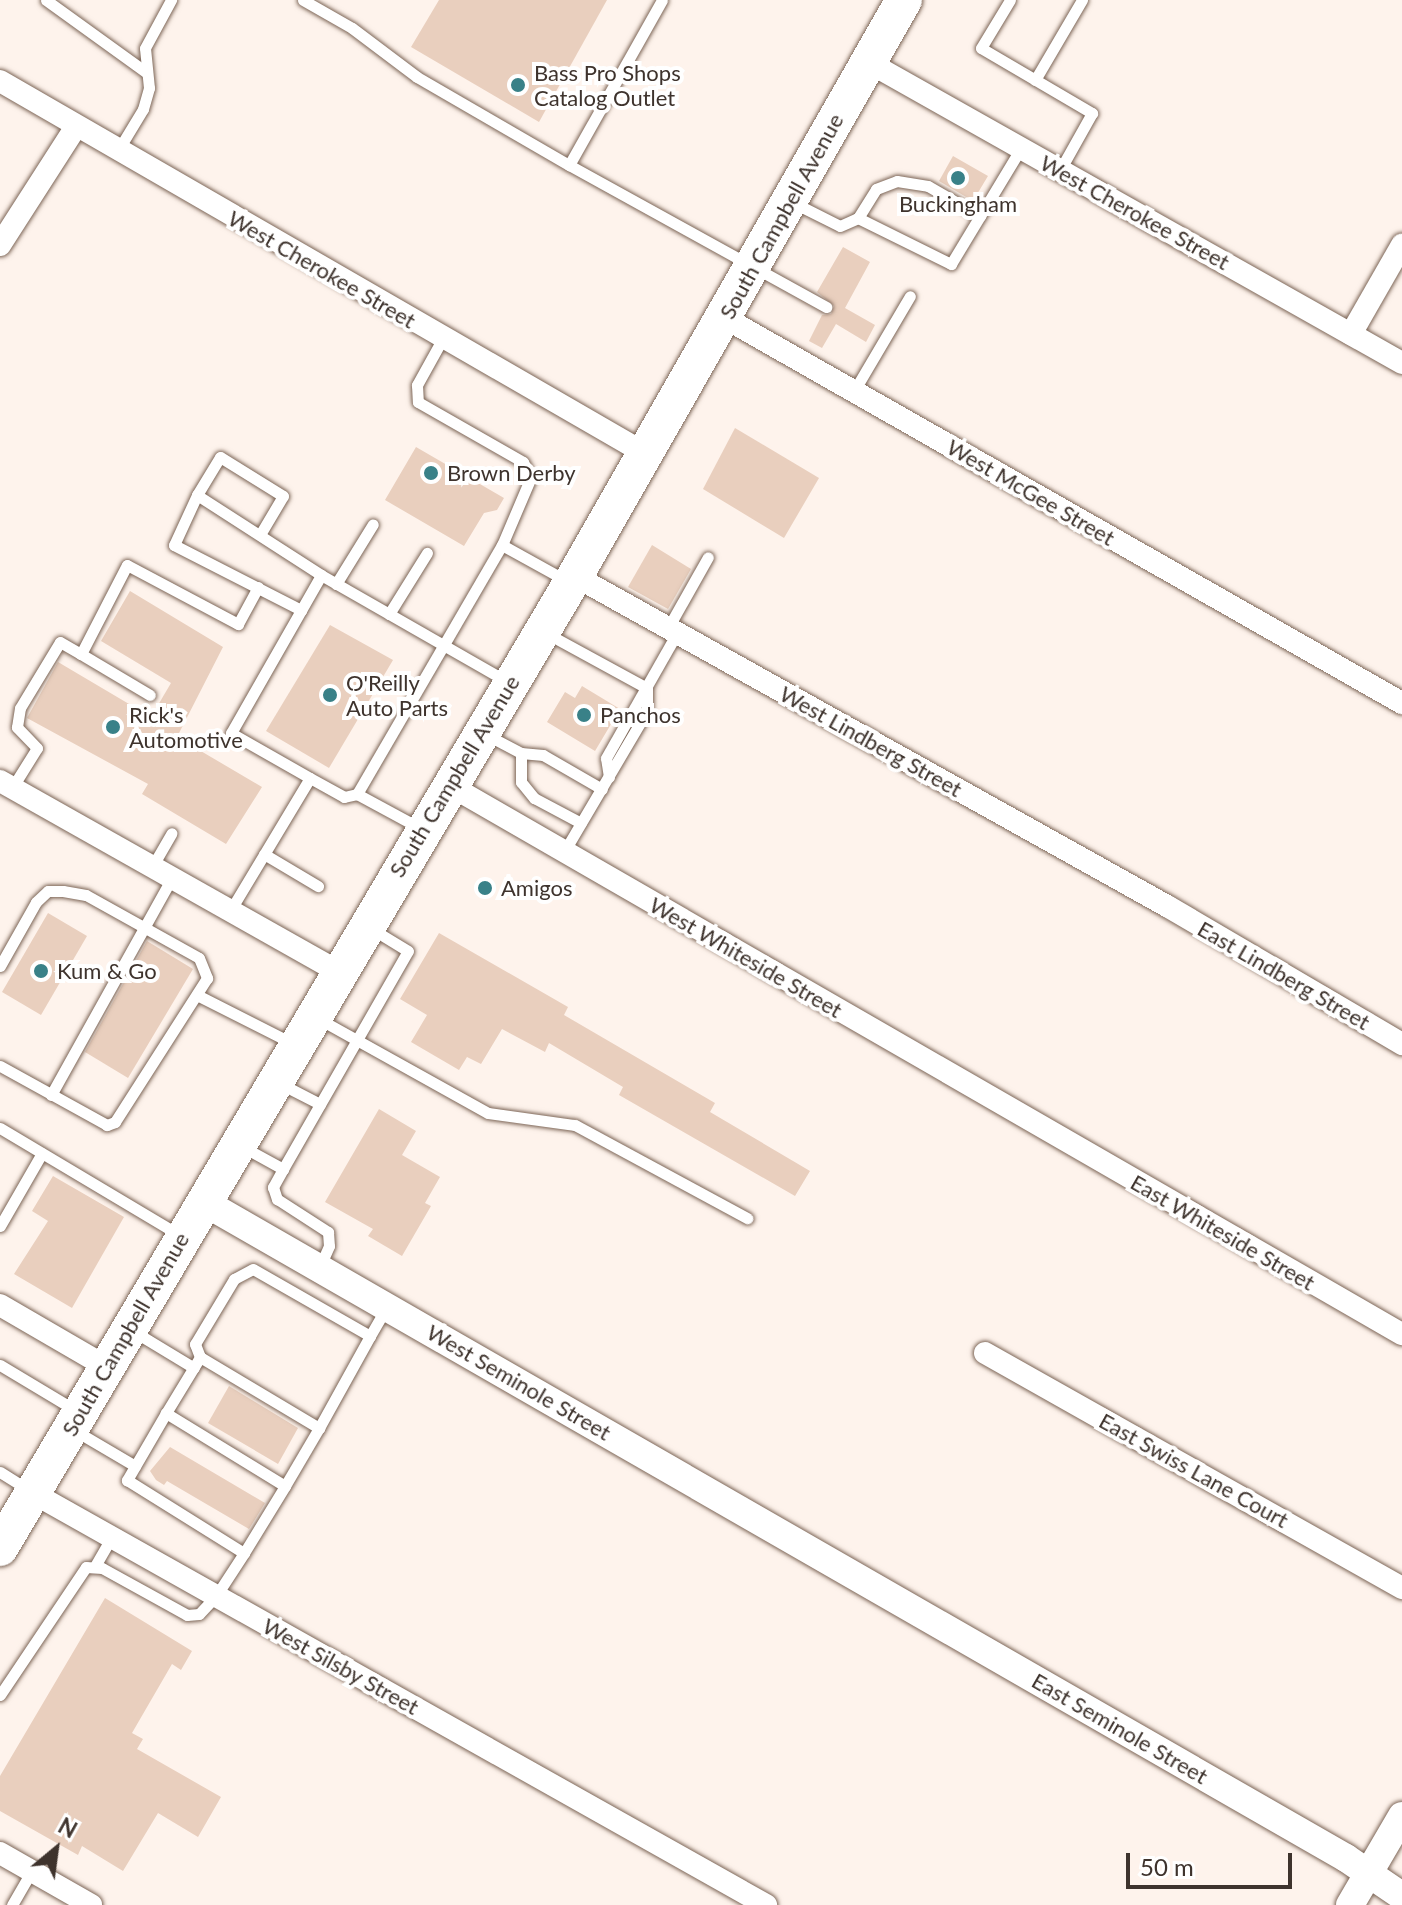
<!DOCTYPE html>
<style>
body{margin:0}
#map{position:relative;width:1402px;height:1905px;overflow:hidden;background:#fef3ec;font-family:Lato,sans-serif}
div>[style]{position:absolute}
.building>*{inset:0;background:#e9cfbe}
.roads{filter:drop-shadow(0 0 2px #7c6556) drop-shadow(0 0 2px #7c6556)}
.service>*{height:11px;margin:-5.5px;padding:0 5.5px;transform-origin:5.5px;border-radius:5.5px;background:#fff}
.minor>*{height:22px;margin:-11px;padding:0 11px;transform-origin:11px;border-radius:11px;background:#fff}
.tertiary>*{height:28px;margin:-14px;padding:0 14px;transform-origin:14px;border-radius:14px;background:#fff}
.primary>*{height:36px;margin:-18px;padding:0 18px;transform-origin:18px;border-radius:18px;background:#fff}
.dots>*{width:22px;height:22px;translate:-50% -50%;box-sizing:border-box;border:4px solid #fff;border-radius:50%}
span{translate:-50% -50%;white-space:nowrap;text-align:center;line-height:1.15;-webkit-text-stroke:8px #fff;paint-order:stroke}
.poi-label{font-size:22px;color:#3e332d}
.left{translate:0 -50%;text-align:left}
.street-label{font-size:22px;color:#3e332d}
.north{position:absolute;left:16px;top:1809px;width:80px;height:80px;-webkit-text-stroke:6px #fff;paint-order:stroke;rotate:29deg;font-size:22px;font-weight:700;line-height:32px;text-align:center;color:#3e332d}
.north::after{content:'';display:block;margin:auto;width:28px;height:36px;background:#3e332d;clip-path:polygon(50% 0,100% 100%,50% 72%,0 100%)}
.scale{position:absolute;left:1126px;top:1853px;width:166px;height:36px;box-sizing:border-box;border:4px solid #3e332d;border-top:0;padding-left:10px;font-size:24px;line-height:28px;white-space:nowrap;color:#3e332d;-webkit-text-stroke:6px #fff;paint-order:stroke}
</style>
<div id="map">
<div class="building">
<div style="clip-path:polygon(439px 0,607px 0,539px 122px,411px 47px)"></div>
<div style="clip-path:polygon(953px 156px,988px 176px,973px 201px,939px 181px)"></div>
<div style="clip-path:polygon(843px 247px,870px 262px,845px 308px,875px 325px,866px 342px,836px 324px,822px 348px,809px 341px,822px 315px,831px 314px,834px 306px,817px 292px)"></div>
<div style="clip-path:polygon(735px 428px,819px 478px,784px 538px,703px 489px)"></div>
<div style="clip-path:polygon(416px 447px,504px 498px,497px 510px,484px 513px,464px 546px,385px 500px)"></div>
<div style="clip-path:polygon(652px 545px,691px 569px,668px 609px,628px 587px)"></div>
<div style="clip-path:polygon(130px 591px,223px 647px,177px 737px,262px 787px,226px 844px,142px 794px,148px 784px,27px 718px,58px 662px,151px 717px,171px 683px,101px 641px)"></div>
<div style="clip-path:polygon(330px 625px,393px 660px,329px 768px,266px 731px)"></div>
<div style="clip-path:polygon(582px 686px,620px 709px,595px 751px,547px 722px,565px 692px,575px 698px)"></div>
<div style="clip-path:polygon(48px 913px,87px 936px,41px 1015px,2px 992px)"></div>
<div style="clip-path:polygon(439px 933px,568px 1007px,564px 1015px,715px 1103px,710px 1112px,810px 1171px,795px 1196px,619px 1095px,623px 1087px,549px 1043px,545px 1052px,502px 1029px,481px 1064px,467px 1057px,459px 1070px,411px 1042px,427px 1015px,400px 999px)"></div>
<div style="clip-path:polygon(147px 941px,193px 969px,128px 1078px,85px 1052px)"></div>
<div style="clip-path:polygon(379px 1109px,416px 1131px,402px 1155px,440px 1177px,425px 1203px,431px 1206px,402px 1256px,368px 1236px,373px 1229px,325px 1202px)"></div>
<div style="clip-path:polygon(53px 1176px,124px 1217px,72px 1308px,14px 1274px,48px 1221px,32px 1211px)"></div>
<div style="clip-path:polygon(229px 1386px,298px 1428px,278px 1464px,208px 1423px)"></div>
<div style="clip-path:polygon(170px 1447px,265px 1503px,249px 1529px,167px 1481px,164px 1485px,156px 1480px,150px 1471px)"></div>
<div style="clip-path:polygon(105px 1598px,192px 1651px,181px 1670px,172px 1664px,132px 1733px,143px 1739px,137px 1749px,221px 1797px,198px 1837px,158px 1813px,123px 1871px,82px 1846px,78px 1855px,0 1811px,0 1776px)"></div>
</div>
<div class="roads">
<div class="service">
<div style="left:46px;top:0;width:123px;rotate:35.8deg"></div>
<div style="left:303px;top:0;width:56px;rotate:29.7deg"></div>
<div style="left:352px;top:28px;width:81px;rotate:37deg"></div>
<div style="left:417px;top:77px;width:176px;rotate:30.1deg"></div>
<div style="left:662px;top:0;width:189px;rotate:119.4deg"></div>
<div style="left:569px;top:165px;width:294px;rotate:28.9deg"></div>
<div style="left:1010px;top:0;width:56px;rotate:121.1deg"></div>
<div style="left:981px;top:48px;width:129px;rotate:30.4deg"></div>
<div style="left:1092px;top:113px;width:65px;rotate:119.3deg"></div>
<div style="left:1035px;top:80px;width:93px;rotate:-59.6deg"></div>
<div style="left:117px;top:152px;width:50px;rotate:-58.8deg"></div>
<div style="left:143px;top:109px;width:22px;rotate:-74deg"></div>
<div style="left:149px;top:88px;width:40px;rotate:-95.7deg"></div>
<div style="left:145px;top:48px;width:55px;rotate:-61.6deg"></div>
<div style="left:794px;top:203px;width:51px;rotate:26.6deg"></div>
<div style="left:840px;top:226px;width:20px;rotate:-24deg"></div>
<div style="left:858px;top:218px;width:34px;rotate:-58deg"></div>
<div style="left:876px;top:189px;width:22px;rotate:-21deg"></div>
<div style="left:897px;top:181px;width:31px;rotate:9deg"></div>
<div style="left:928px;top:186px;width:60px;rotate:30deg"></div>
<div style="left:980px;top:216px;width:79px;rotate:-58.9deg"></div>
<div style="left:858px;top:218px;width:104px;rotate:26.3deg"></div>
<div style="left:951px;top:264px;width:56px;rotate:-58.9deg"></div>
<div style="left:443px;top:338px;width:54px;rotate:119deg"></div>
<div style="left:417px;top:385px;width:17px;rotate:87deg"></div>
<div style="left:418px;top:402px;width:121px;rotate:29.7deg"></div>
<div style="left:523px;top:462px;width:17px;rotate:62deg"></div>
<div style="left:531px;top:477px;width:74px;rotate:113.1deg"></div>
<div style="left:854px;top:391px;width:110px;rotate:-59.5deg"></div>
<div style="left:197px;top:495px;width:55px;rotate:114.7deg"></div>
<div style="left:174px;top:545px;width:143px;rotate:27.1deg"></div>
<div style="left:261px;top:533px;width:43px;rotate:-59.3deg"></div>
<div style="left:283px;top:496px;width:74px;rotate:-148.2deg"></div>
<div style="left:220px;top:457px;width:44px;rotate:121.2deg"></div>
<div style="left:197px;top:495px;width:148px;rotate:32.8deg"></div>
<div style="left:336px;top:584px;width:70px;rotate:-58.3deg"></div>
<div style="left:389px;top:614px;width:72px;rotate:-58.1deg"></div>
<div style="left:668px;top:628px;width:81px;rotate:-60.6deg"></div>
<div style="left:546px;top:633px;width:115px;rotate:28.6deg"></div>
<div style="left:647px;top:688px;width:23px;rotate:90deg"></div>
<div style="left:647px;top:711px;width:164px;rotate:120.5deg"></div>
<div style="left:81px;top:654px;width:80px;rotate:30.7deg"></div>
<div style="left:485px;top:734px;width:41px;rotate:27.8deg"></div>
<div style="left:521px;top:753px;width:22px;rotate:5deg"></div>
<div style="left:543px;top:755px;width:68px;rotate:30deg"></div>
<div style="left:521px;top:753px;width:29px;rotate:90deg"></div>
<div style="left:521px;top:782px;width:21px;rotate:51deg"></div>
<div style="left:534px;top:798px;width:53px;rotate:28deg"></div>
<div style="left:609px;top:777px;width:19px;rotate:-99deg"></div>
<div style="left:606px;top:758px;width:144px;rotate:-60.4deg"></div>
<div style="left:310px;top:778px;width:91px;rotate:-150.3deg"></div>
<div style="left:231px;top:733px;width:182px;rotate:-60.3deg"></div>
<div style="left:321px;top:575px;width:213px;rotate:29.8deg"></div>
<div style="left:12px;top:788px;width:47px;rotate:-58deg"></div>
<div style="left:37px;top:748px;width:29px;rotate:-134deg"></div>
<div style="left:17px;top:727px;width:19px;rotate:-81deg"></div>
<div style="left:20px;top:708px;width:77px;rotate:-58.8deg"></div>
<div style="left:60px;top:642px;width:24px;rotate:30deg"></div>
<div style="left:81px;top:654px;width:100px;rotate:-62.7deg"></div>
<div style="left:127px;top:565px;width:126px;rotate:28deg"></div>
<div style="left:238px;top:624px;width:42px;rotate:-61.6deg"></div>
<div style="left:357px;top:794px;width:72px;rotate:28.4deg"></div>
<div style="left:264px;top:854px;width:63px;rotate:30.7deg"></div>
<div style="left:152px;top:867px;width:39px;rotate:-60deg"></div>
<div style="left:230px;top:911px;width:155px;rotate:-59deg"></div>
<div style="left:310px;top:778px;width:39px;rotate:29deg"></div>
<div style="left:344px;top:797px;width:13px;rotate:-13deg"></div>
<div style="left:357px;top:794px;width:288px;rotate:-59.8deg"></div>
<div style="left:502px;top:545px;width:74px;rotate:29deg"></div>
<div style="left:0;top:966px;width:73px;rotate:-60.6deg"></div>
<div style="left:36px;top:902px;width:16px;rotate:-43deg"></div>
<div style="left:48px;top:891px;width:15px"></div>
<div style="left:63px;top:891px;width:23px;rotate:10deg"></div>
<div style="left:86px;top:895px;width:129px;rotate:29.1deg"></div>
<div style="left:199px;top:958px;width:22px;rotate:68deg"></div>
<div style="left:207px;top:978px;width:171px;rotate:122.6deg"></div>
<div style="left:115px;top:1122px;width:9px;rotate:159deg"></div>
<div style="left:107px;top:1125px;width:122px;rotate:-151.1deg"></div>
<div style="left:197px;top:995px;width:106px;rotate:26.8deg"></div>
<div style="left:319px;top:1019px;width:193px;rotate:29.1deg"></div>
<div style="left:488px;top:1113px;width:88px;rotate:7.9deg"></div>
<div style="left:575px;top:1125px;width:196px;rotate:28.4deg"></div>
<div style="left:281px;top:1084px;width:44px;rotate:27.1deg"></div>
<div style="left:51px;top:1095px;width:248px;rotate:-60.9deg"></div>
<div style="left:0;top:1128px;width:207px;rotate:30.8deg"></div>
<div style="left:243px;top:1147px;width:46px;rotate:28.8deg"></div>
<div style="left:283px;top:1169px;width:251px;rotate:-60.2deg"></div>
<div style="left:408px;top:951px;width:42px;rotate:-148.6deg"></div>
<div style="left:283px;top:1169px;width:21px;rotate:119deg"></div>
<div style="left:273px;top:1187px;width:13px;rotate:72deg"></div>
<div style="left:277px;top:1199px;width:61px;rotate:32.9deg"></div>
<div style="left:328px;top:1232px;width:14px;rotate:86deg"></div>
<div style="left:329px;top:1246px;width:22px;rotate:114deg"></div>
<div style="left:0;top:1226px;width:84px;rotate:-60.1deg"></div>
<div style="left:133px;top:1331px;width:71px;rotate:31.2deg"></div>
<div style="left:370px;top:1336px;width:32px;rotate:-60deg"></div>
<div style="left:200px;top:1357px;width:14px;rotate:-111deg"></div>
<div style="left:195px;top:1344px;width:76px;rotate:-59deg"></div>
<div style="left:234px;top:1279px;width:21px;rotate:-28deg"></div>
<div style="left:253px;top:1269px;width:135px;rotate:29.8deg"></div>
<div style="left:370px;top:1336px;width:105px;rotate:119deg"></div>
<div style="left:0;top:1365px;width:87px;rotate:31deg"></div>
<div style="left:166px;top:1413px;width:66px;rotate:-58.7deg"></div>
<div style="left:200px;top:1357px;width:139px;rotate:30.8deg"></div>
<div style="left:319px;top:1428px;width:67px;rotate:120.4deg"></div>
<div style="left:74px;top:1430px;width:71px;rotate:30.5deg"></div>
<div style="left:0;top:1472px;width:36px;rotate:32deg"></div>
<div style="left:95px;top:1566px;width:34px;rotate:-60deg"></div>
<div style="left:0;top:1695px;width:154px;rotate:-56.1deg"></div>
<div style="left:86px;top:1567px;width:16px;rotate:4deg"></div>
<div style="left:102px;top:1568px;width:97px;rotate:28.9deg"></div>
<div style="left:187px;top:1615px;width:12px;rotate:-5deg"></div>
<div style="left:199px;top:1614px;width:25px;rotate:-47deg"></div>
<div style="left:216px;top:1596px;width:51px;rotate:-56.9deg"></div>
<div style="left:244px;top:1553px;width:79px;rotate:-58.5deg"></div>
<div style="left:285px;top:1486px;width:140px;rotate:-148.5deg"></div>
<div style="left:166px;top:1413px;width:78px;rotate:120.2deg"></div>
<div style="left:127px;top:1480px;width:138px;rotate:32deg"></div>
<div style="left:12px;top:1905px;width:39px;rotate:-60deg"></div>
</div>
<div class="minor">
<div style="left:868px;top:62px;width:613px;rotate:29.41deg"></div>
<div style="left:0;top:81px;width:746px;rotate:30deg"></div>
<div style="left:0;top:245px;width:139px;rotate:-57.3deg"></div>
<div style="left:725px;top:318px;width:779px;rotate:29.63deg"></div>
<div style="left:1351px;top:334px;width:103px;rotate:-60.2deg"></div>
<div style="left:575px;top:576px;width:678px;rotate:29.14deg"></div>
<div style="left:1167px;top:906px;width:273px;rotate:30.4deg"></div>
<div style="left:0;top:781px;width:387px;rotate:29.4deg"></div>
<div style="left:449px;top:785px;width:1100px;rotate:29.95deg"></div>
<div style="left:0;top:1305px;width:121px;rotate:30.2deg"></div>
<div style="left:985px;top:1353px;width:479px;rotate:29.4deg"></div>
<div style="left:33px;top:1493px;width:841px;rotate:29.34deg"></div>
<div style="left:0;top:1853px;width:105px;rotate:29.7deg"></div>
</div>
<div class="tertiary">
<div style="left:202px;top:1201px;width:1319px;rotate:29.87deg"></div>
<div style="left:1346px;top:1858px;width:68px;rotate:34.2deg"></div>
<div style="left:1350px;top:1905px;width:103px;rotate:-59.7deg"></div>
</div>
<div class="primary">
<div style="left:0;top:1548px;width:1129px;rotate:-59.39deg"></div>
<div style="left:575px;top:576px;width:663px;rotate:-60.27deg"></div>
</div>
</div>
<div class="dots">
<div style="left:518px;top:85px;background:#398188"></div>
<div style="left:958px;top:178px;background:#398188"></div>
<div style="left:431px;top:473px;background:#398188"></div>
<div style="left:330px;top:695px;background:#398188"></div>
<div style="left:584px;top:715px;background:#398188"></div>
<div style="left:113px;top:727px;background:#398188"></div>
<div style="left:485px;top:888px;background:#398188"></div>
<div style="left:41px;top:971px;background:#398188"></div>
</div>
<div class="poi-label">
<span class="left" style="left:534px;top:85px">Bass Pro Shops<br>Catalog Outlet</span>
<span style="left:958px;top:204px">Buckingham</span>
<span class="left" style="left:447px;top:473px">Brown Derby</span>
<span class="left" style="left:346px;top:695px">O'Reilly<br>Auto Parts</span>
<span class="left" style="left:129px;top:727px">Rick's<br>Automotive</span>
<span class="left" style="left:600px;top:715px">Panchos</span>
<span class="left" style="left:501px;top:888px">Amigos</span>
<span class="left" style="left:57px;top:971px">Kum &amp; Go</span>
</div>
<div class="street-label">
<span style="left:1135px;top:212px;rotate:29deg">West Cherokee Street</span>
<span style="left:781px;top:216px;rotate:-61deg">South Campbell Avenue</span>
<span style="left:322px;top:269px;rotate:30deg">West Cherokee Street</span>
<span style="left:1031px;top:492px;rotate:30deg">West McGee Street</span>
<span style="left:871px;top:741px;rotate:29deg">West Lindberg Street</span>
<span style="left:454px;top:776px;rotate:-59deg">South Campbell Avenue</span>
<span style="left:746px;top:957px;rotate:30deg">West Whiteside Street</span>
<span style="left:1284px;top:975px;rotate:30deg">East Lindberg Street</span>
<span style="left:1223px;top:1232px;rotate:30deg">East Whiteside Street</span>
<span style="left:125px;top:1334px;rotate:-60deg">South Campbell Avenue</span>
<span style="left:519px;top:1382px;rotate:30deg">West Seminole Street</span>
<span style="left:1194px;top:1470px;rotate:29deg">East Swiss Lane Court</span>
<span style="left:341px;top:1666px;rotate:29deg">West Silsby Street</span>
<span style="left:1120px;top:1728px;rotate:30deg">East Seminole Street</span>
</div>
<div class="north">N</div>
<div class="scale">50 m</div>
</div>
